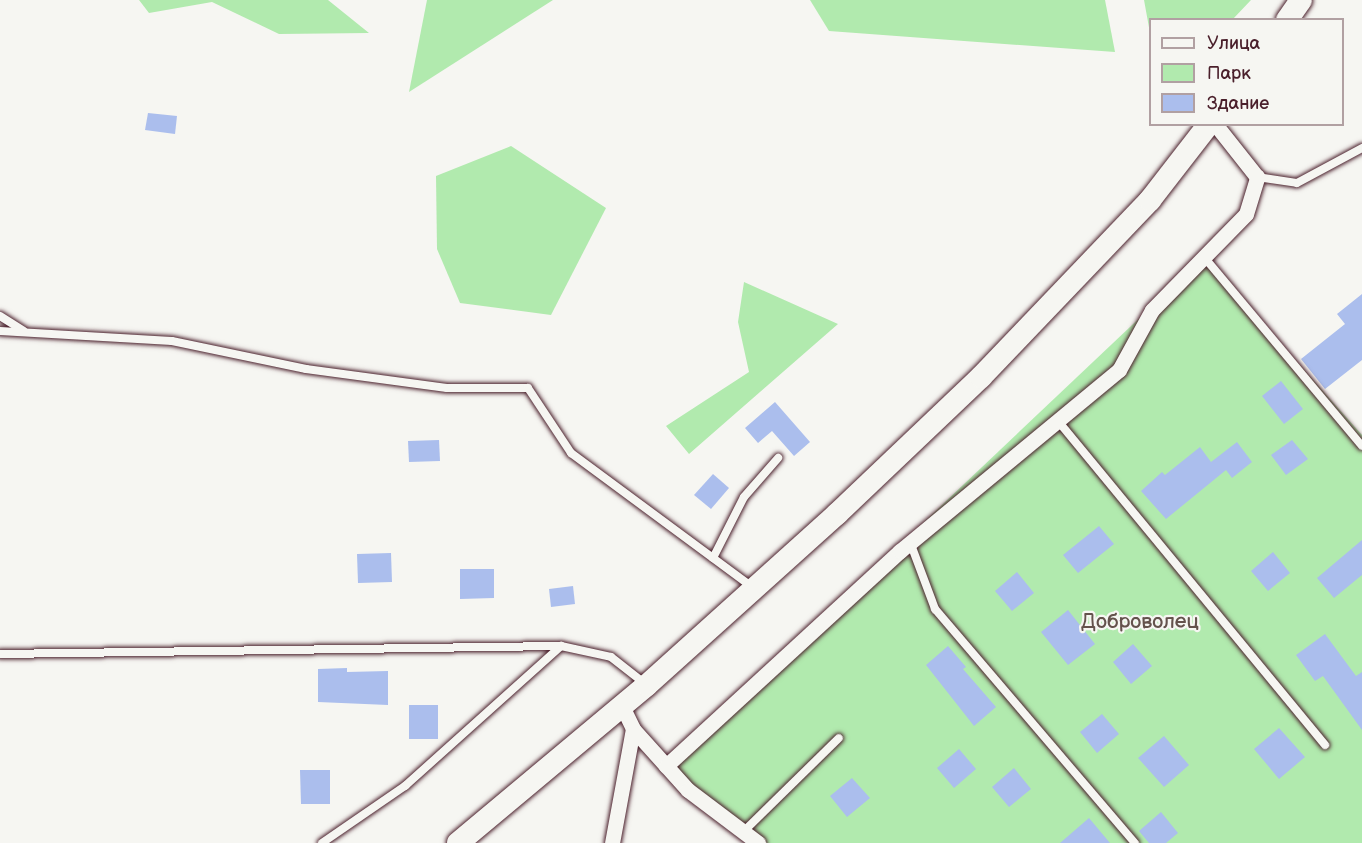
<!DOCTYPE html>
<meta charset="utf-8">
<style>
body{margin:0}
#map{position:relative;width:1362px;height:843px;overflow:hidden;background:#f6f6f2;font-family:"Balsamiq Sans",sans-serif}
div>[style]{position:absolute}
.green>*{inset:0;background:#b1eaae}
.building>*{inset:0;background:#abbeed}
.roads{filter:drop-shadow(0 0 2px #4a1f2b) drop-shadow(0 0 2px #4a1f2b)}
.service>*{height:8px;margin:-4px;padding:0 4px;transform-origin:4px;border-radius:4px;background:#f6f6f2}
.minor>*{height:15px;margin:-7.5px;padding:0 7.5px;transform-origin:7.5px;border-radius:7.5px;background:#f6f6f2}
.secondary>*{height:22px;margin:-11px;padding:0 11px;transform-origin:11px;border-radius:11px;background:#f6f6f2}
span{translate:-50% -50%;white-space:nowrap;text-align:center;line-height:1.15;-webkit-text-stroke:4.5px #f6f6f2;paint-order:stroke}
.park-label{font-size:21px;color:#64524c}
.legend{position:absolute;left:1149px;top:18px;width:195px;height:108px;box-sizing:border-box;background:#f6f6f2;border:2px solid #b1a0a2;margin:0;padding:8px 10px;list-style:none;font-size:18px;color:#4a1f2b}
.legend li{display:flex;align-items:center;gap:12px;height:30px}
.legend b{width:30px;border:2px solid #b1a0a2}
</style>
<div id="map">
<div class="green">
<div style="clip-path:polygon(139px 0,328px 0,369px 33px,279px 34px,212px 2px,149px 13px)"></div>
<div style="clip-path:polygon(427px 0,553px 0,409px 92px)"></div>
<div style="clip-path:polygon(810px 0,1105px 0,1115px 52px,829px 31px)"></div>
<div style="clip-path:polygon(1144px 0,1251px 0,1233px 19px,1150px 20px,1150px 33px)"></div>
<div style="clip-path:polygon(511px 146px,606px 208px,551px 315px,460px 303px,437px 249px,436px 176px)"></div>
<div style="clip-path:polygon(1204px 257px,1362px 435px,1362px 843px,762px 843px,666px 766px)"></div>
<div style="clip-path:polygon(744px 282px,838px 324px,689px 454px,666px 426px,749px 372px,738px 322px)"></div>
</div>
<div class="building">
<div style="clip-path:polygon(148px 113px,177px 116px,175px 134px,145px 130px)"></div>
<div style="clip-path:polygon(1362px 294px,1362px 360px,1325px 389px,1301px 359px,1345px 324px,1337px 314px)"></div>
<div style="clip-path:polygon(1281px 381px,1303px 409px,1284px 424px,1262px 396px)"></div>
<div style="clip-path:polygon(775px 402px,810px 442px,794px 456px,772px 431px,758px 443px,745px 428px)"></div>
<div style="clip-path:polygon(439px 440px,440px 461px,409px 462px,408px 441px)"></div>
<div style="clip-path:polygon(1292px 440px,1308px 459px,1286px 475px,1271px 455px)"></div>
<div style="clip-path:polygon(1237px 442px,1252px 462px,1232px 478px,1226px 470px,1166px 519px,1141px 491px,1162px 472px,1165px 475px,1200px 447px,1211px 462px)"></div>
<div style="clip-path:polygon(713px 474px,729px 488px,711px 509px,694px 495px)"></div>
<div style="clip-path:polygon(1099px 526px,1114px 544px,1078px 573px,1063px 555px)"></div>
<div style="clip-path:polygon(1362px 540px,1362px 575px,1334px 598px,1317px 578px)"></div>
<div style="clip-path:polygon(1273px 552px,1290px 573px,1268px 591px,1251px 571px)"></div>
<div style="clip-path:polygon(391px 553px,392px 582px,358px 583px,357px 554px)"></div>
<div style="clip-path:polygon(460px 569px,494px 569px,494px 598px,460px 599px)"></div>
<div style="clip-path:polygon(1017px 572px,1034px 593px,1012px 611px,995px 591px)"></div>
<div style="clip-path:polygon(573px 586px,575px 604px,551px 607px,549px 589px)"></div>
<div style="clip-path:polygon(1068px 610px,1095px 644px,1068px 665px,1041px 632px)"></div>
<div style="clip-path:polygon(1325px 634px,1356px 676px,1362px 672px,1362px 730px,1323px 676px,1315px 681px,1296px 655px)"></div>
<div style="clip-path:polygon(1133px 644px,1152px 666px,1131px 684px,1113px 662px)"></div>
<div style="clip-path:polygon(948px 646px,966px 667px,963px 669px,996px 707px,974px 726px,926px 665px)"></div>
<div style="clip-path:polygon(347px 668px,347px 672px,388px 671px,388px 705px,318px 702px,318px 669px)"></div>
<div style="clip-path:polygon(409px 705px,438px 705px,438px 739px,409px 739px)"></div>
<div style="clip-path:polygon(1102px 714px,1119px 734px,1097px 753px,1080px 732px)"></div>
<div style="clip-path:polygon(1279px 728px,1305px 757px,1279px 779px,1254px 749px)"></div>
<div style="clip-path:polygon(1164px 736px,1189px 765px,1164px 787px,1138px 758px)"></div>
<div style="clip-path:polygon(959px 749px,976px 769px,954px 788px,937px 768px)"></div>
<div style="clip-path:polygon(1014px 768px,1031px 789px,1009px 807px,992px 787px)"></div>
<div style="clip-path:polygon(300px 770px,330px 770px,330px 804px,301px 804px)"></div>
<div style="clip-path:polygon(852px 778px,870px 798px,847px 817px,830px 796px)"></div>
<div style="clip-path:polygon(1161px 812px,1178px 833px,1166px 843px,1149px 843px,1139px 831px)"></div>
<div style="clip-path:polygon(1089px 818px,1110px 843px,1060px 843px)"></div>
</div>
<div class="roads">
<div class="service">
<div style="left:1257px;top:177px;width:40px;rotate:8.5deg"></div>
<div style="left:1297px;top:183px;width:74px;rotate:-28.3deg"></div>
<div style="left:1204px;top:257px;width:246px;rotate:50.1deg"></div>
<div style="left:0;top:316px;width:28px;rotate:32deg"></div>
<div style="left:0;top:331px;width:172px;rotate:3.3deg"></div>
<div style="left:172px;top:341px;width:137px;rotate:11.8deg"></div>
<div style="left:306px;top:369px;width:142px;rotate:7.7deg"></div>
<div style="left:447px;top:388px;width:81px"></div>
<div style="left:528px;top:388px;width:78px;rotate:56.5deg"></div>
<div style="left:571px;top:453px;width:225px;rotate:36.5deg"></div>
<div style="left:1058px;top:421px;width:420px;rotate:50.5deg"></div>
<div style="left:910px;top:542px;width:72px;rotate:69.5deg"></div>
<div style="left:935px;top:609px;width:308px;rotate:49.5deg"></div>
<div style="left:713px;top:558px;width:68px;rotate:-63.1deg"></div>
<div style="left:744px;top:497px;width:52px;rotate:-48.9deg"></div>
<div style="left:0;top:654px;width:561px;rotate:-0.82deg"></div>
<div style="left:743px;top:832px;width:134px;rotate:-44.4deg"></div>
<div style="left:322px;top:843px;width:101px;rotate:-34.5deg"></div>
<div style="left:405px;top:786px;width:210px;rotate:-41.9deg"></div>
<div style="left:561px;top:646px;width:51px;rotate:12.4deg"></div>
<div style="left:611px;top:657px;width:42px;rotate:38.2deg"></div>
</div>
<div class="minor">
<div style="left:622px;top:706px;width:25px;rotate:64deg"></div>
<div style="left:633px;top:729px;width:82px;rotate:48deg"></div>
<div style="left:688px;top:790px;width:88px;rotate:37.1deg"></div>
<div style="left:666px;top:766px;width:318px;rotate:-42.6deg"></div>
<div style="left:900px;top:551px;width:284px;rotate:-39.6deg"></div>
<div style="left:1119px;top:370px;width:68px;rotate:-61.2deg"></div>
<div style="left:1152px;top:310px;width:134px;rotate:-45.6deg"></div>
<div style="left:1246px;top:214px;width:39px;rotate:-73deg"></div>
<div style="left:1257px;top:177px;width:68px;rotate:-128.4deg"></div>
<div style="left:612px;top:843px;width:116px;rotate:-79.6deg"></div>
</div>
<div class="secondary">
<div style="left:1287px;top:20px;width:24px;rotate:-55deg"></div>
<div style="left:458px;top:843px;width:246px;rotate:-39.9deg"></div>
<div style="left:647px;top:685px;width:256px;rotate:-42deg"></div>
<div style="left:837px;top:514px;width:199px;rotate:-43.6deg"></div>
<div style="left:981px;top:377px;width:245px;rotate:-46.3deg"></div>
<div style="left:1150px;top:200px;width:96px;rotate:-52.2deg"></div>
</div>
</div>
<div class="park-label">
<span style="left:1140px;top:622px">Доброволец</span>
</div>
<ul class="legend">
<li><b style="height:8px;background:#f6f6f2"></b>Улица</li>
<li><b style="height:16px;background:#b1eaae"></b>Парк</li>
<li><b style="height:16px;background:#abbeed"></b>Здание</li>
</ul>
</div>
